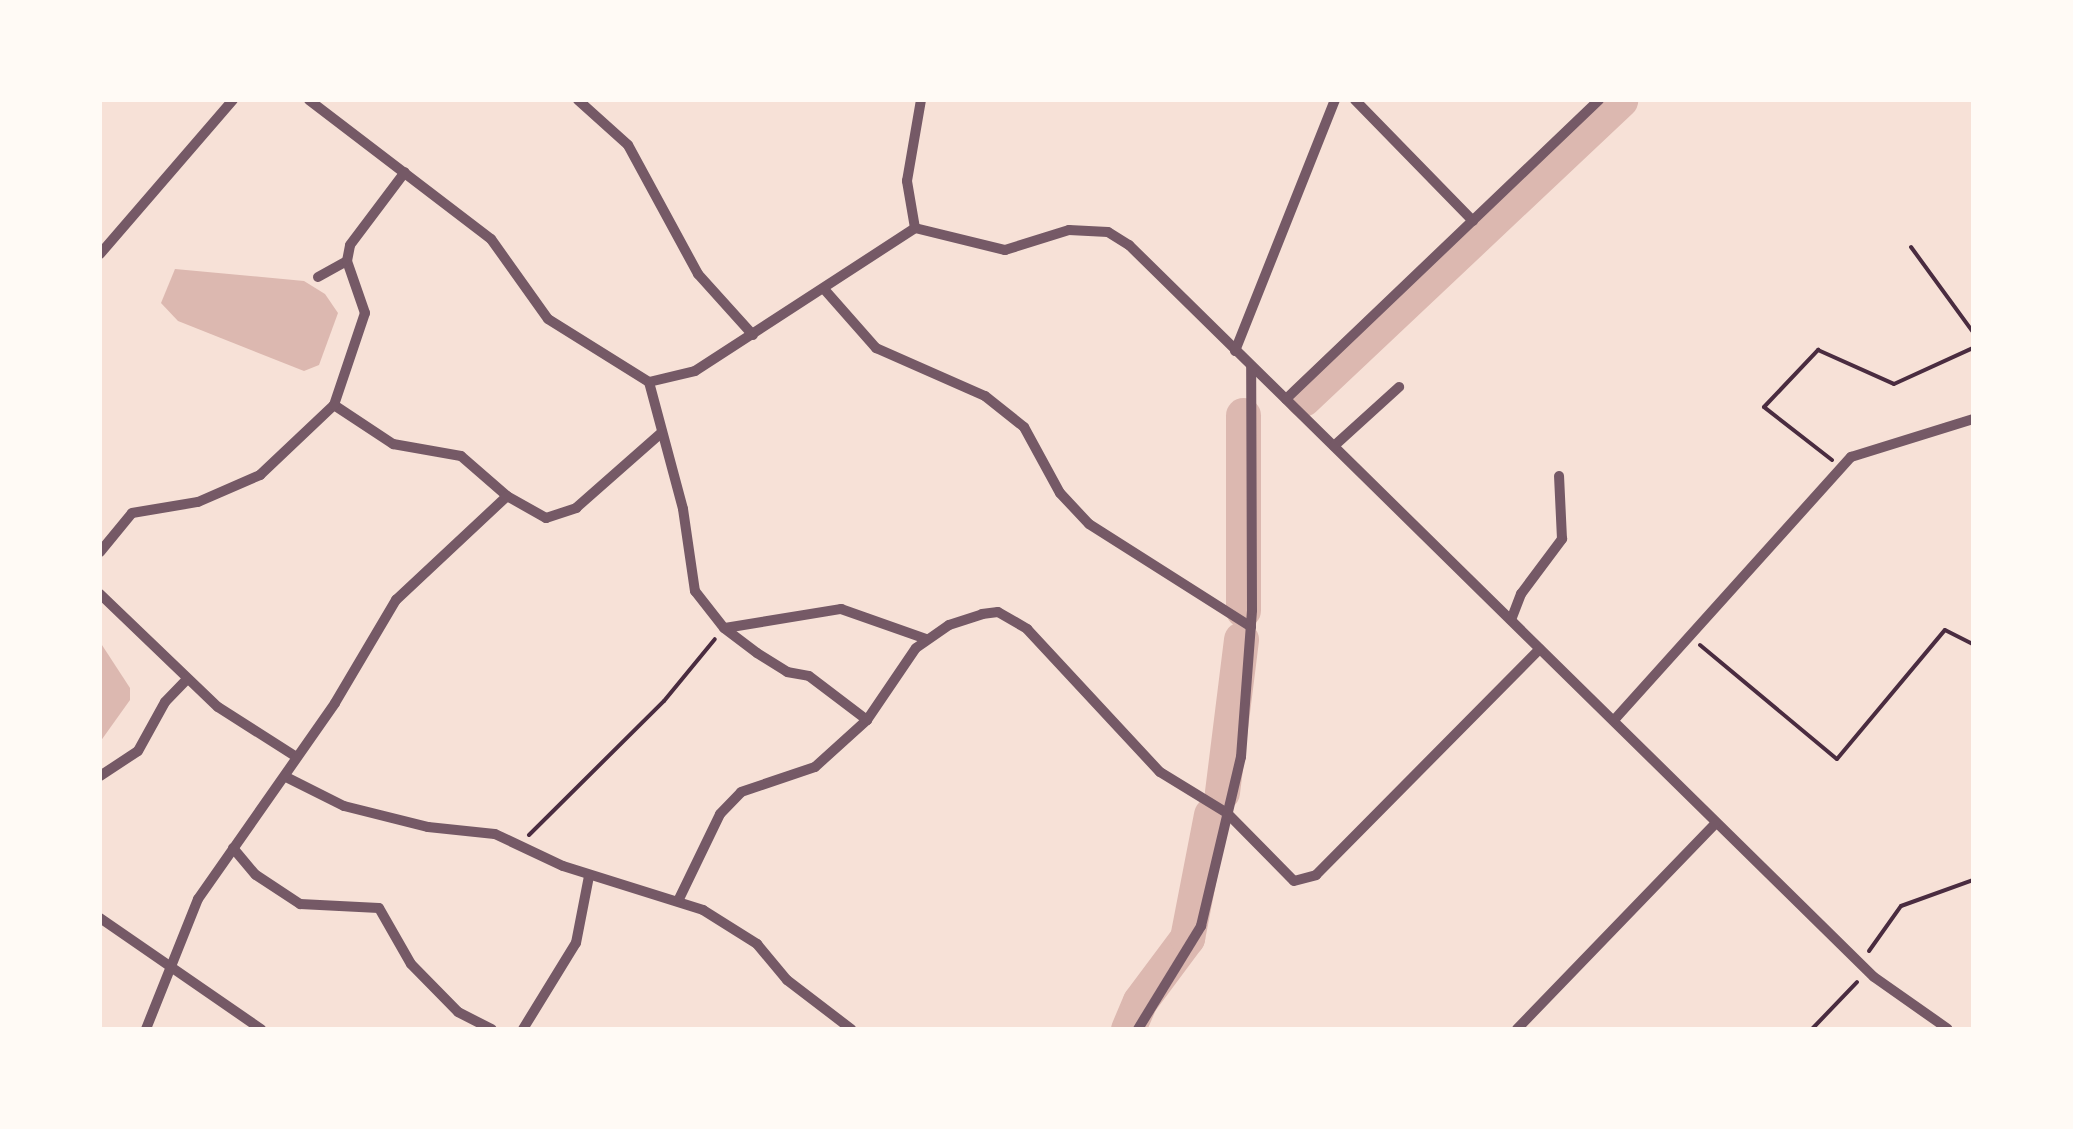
<!DOCTYPE html>
<style>
body{margin:0}
#map{position:relative;width:2073px;height:1129px;overflow:hidden;background:#f7e1d7;font-family:"DejaVu Sans",sans-serif}
div>[style]{position:absolute}
.water>*{inset:0;background:#dcb8b0}
.river>*{height:35px;margin:-17.5px;padding:0 17.5px;transform-origin:17.5px;border-radius:17.5px;background:#dcb8b0}
.path>*{height:4px;margin:-2px;padding:0 2px;transform-origin:2px;border-radius:2px;background:#4a2c40}
.minor>*{height:10px;margin:-5px;padding:0 5px;transform-origin:5px;border-radius:5px;background:#755966}
span{translate:-50% -50%;white-space:nowrap;text-align:center;line-height:1.15;-webkit-text-stroke:9px #fffaf5;paint-order:stroke}
.frame{position:absolute;inset:0;border:102px solid #fffaf5;pointer-events:none}
</style>
<div id="map">
<div class="water">
<div style="clip-path:polygon(175px 269px,304px 281px,325px 294px,338px 313px,319px 365px,304px 371px,178px 321px,161px 303px)"></div>
<div style="clip-path:polygon(100px 642px,130px 688px,130px 700px,100px 742px)"></div>
</div>
<div class="river">
<div style="left:1303px;top:399px;width:436px;rotate:-43.3deg"></div>
<div style="left:1243px;top:610px;width:195px;rotate:-90deg"></div>
<div style="left:1222px;top:792px;width:154px;rotate:-82.9deg"></div>
<div style="left:1128px;top:1029px;width:30px;rotate:-67deg"></div>
<div style="left:1140px;top:1001px;width:79px;rotate:-53.3deg"></div>
<div style="left:1187px;top:938px;width:126px;rotate:-79deg"></div>
</div>
<div class="path">
<div style="left:1911px;top:247px;width:105px;rotate:53.9deg"></div>
<div style="left:1832px;top:460px;width:86px;rotate:-142.1deg"></div>
<div style="left:1764px;top:407px;width:79px;rotate:-46.5deg"></div>
<div style="left:1818px;top:350px;width:83px;rotate:24.1deg"></div>
<div style="left:1894px;top:384px;width:87px;rotate:-24.5deg"></div>
<div style="left:1700px;top:645px;width:178px;rotate:39.8deg"></div>
<div style="left:1837px;top:759px;width:168px;rotate:-50.1deg"></div>
<div style="left:1945px;top:630px;width:31px;rotate:27deg"></div>
<div style="left:529px;top:835px;width:190px;rotate:-44.8deg"></div>
<div style="left:664px;top:701px;width:80px;rotate:-50.6deg"></div>
<div style="left:1869px;top:951px;width:55px;rotate:-54.6deg"></div>
<div style="left:1901px;top:906px;width:77px;rotate:-19.9deg"></div>
<div style="left:1812px;top:1029px;width:65px;rotate:-46.2deg"></div>
</div>
<div class="minor">
<div style="left:309px;top:100px;width:229px;rotate:37.4deg"></div>
<div style="left:491px;top:239px;width:98px;rotate:54.5deg"></div>
<div style="left:548px;top:319px;width:119px;rotate:32deg"></div>
<div style="left:649px;top:382px;width:47px;rotate:-13.4deg"></div>
<div style="left:695px;top:371px;width:262px;rotate:-33deg"></div>
<div style="left:915px;top:228px;width:93px;rotate:13.7deg"></div>
<div style="left:1005px;top:250px;width:67px;rotate:-17.4deg"></div>
<div style="left:1069px;top:230px;width:39px;rotate:3deg"></div>
<div style="left:1108px;top:232px;width:25px;rotate:32deg"></div>
<div style="left:1129px;top:245px;width:1044px;rotate:44.5deg"></div>
<div style="left:1874px;top:977px;width:90px;rotate:35.1deg"></div>
<div style="left:578px;top:100px;width:67px;rotate:42deg"></div>
<div style="left:628px;top:145px;width:147px;rotate:61.5deg"></div>
<div style="left:698px;top:274px;width:82px;rotate:48deg"></div>
<div style="left:1355px;top:100px;width:169px;rotate:45.7deg"></div>
<div style="left:915px;top:228px;width:48px;rotate:-99.7deg"></div>
<div style="left:907px;top:181px;width:82px;rotate:-80.2deg"></div>
<div style="left:100px;top:254px;width:203px;rotate:-49.2deg"></div>
<div style="left:318px;top:277px;width:33px;rotate:-29deg"></div>
<div style="left:824px;top:289px;width:79px;rotate:48.6deg"></div>
<div style="left:876px;top:348px;width:119px;rotate:23.8deg"></div>
<div style="left:985px;top:396px;width:50px;rotate:38.5deg"></div>
<div style="left:1024px;top:427px;width:75px;rotate:61.4deg"></div>
<div style="left:1060px;top:493px;width:42px;rotate:46.9deg"></div>
<div style="left:1089px;top:524px;width:192px;rotate:32.4deg"></div>
<div style="left:1235px;top:351px;width:270px;rotate:-68.3deg"></div>
<div style="left:649px;top:382px;width:131px;rotate:75deg"></div>
<div style="left:683px;top:509px;width:83px;rotate:81.7deg"></div>
<div style="left:695px;top:591px;width:47px;rotate:51.9deg"></div>
<div style="left:724px;top:628px;width:41px;rotate:37.1deg"></div>
<div style="left:757px;top:653px;width:36px;rotate:32deg"></div>
<div style="left:787px;top:672px;width:22px;rotate:10deg"></div>
<div style="left:809px;top:676px;width:73px;rotate:37.2deg"></div>
<div style="left:1286px;top:399px;width:433px;rotate:-43.7deg"></div>
<div style="left:334px;top:405px;width:71px;rotate:33.5deg"></div>
<div style="left:393px;top:444px;width:69px;rotate:10deg"></div>
<div style="left:461px;top:456px;width:61px;rotate:41deg"></div>
<div style="left:507px;top:496px;width:45px;rotate:29.4deg"></div>
<div style="left:546px;top:518px;width:32px;rotate:-18deg"></div>
<div style="left:576px;top:508px;width:112px;rotate:-41.4deg"></div>
<div style="left:1334px;top:446px;width:88px;rotate:-42.2deg"></div>
<div style="left:100px;top:552px;width:50px;rotate:-50.6deg"></div>
<div style="left:132px;top:513px;width:67px;rotate:-9.5deg"></div>
<div style="left:198px;top:502px;width:68px;rotate:-23.5deg"></div>
<div style="left:260px;top:475px;width:102px;rotate:-43.4deg"></div>
<div style="left:334px;top:405px;width:97px;rotate:-71.4deg"></div>
<div style="left:365px;top:313px;width:55px;rotate:-109.1deg"></div>
<div style="left:347px;top:261px;width:16px;rotate:-79deg"></div>
<div style="left:350px;top:245px;width:91px;rotate:-53deg"></div>
<div style="left:100px;top:594px;width:163px;rotate:43.8deg"></div>
<div style="left:218px;top:707px;width:91px;rotate:32.5deg"></div>
<div style="left:1511px;top:620px;width:28px;rotate:-69deg"></div>
<div style="left:1521px;top:594px;width:69px;rotate:-53.3deg"></div>
<div style="left:1562px;top:539px;width:63px;rotate:-92.7deg"></div>
<div style="left:725px;top:628px;width:118px;rotate:-9.3deg"></div>
<div style="left:841px;top:609px;width:90px;rotate:19.4deg"></div>
<div style="left:1615px;top:719px;width:353px;rotate:-48deg"></div>
<div style="left:1851px;top:457px;width:128px;rotate:-17.3deg"></div>
<div style="left:100px;top:776px;width:45px;rotate:-33.3deg"></div>
<div style="left:138px;top:751px;width:56px;rotate:-61.1deg"></div>
<div style="left:165px;top:702px;width:32px;rotate:-46deg"></div>
<div style="left:286px;top:777px;width:65px;rotate:26.6deg"></div>
<div style="left:344px;top:806px;width:87px;rotate:14deg"></div>
<div style="left:428px;top:827px;width:67px;rotate:6deg"></div>
<div style="left:495px;top:834px;width:75px;rotate:25.2deg"></div>
<div style="left:563px;top:866px;width:147px;rotate:17.4deg"></div>
<div style="left:703px;top:910px;width:64px;rotate:32.2deg"></div>
<div style="left:757px;top:944px;width:47px;rotate:50.2deg"></div>
<div style="left:787px;top:980px;width:81px;rotate:37.4deg"></div>
<div style="left:233px;top:848px;width:35px;rotate:50deg"></div>
<div style="left:256px;top:875px;width:53px;rotate:33.4deg"></div>
<div style="left:300px;top:904px;width:79px;rotate:2.9deg"></div>
<div style="left:379px;top:908px;width:64px;rotate:60.3deg"></div>
<div style="left:411px;top:964px;width:67px;rotate:45.6deg"></div>
<div style="left:458px;top:1012px;width:38px;rotate:27deg"></div>
<div style="left:679px;top:899px;width:94px;rotate:-64.2deg"></div>
<div style="left:720px;top:814px;width:30px;rotate:-46deg"></div>
<div style="left:741px;top:792px;width:78px;rotate:-18.7deg"></div>
<div style="left:815px;top:767px;width:70px;rotate:-42.1deg"></div>
<div style="left:867px;top:720px;width:87px;rotate:-55.8deg"></div>
<div style="left:916px;top:648px;width:40px;rotate:-34.9deg"></div>
<div style="left:949px;top:625px;width:35px;rotate:-18deg"></div>
<div style="left:982px;top:614px;width:16px;rotate:-7deg"></div>
<div style="left:998px;top:612px;width:34px;rotate:30deg"></div>
<div style="left:1027px;top:629px;width:195px;rotate:47.1deg"></div>
<div style="left:1160px;top:772px;width:79px;rotate:31.5deg"></div>
<div style="left:1227px;top:813px;width:95px;rotate:45.4deg"></div>
<div style="left:1294px;top:881px;width:23px;rotate:-15deg"></div>
<div style="left:1316px;top:875px;width:318px;rotate:-45.3deg"></div>
<div style="left:100px;top:918px;width:196px;rotate:34.6deg"></div>
<div style="left:146px;top:1029px;width:140px;rotate:-68.2deg"></div>
<div style="left:198px;top:899px;width:239px;rotate:-55deg"></div>
<div style="left:335px;top:703px;width:120px;rotate:-59.4deg"></div>
<div style="left:396px;top:600px;width:152px;rotate:-43.1deg"></div>
<div style="left:523px;top:1029px;width:101px;rotate:-58.4deg"></div>
<div style="left:576px;top:943px;width:68px;rotate:-79deg"></div>
<div style="left:1138px;top:1029px;width:121px;rotate:-58.5deg"></div>
<div style="left:1201px;top:926px;width:174px;rotate:-76.7deg"></div>
<div style="left:1241px;top:757px;width:147px;rotate:-85.7deg"></div>
<div style="left:1252px;top:610px;width:243px;rotate:-90.2deg"></div>
<div style="left:1517px;top:1029px;width:286px;rotate:-46deg"></div>
</div>
<div class="frame"></div>
</div>
